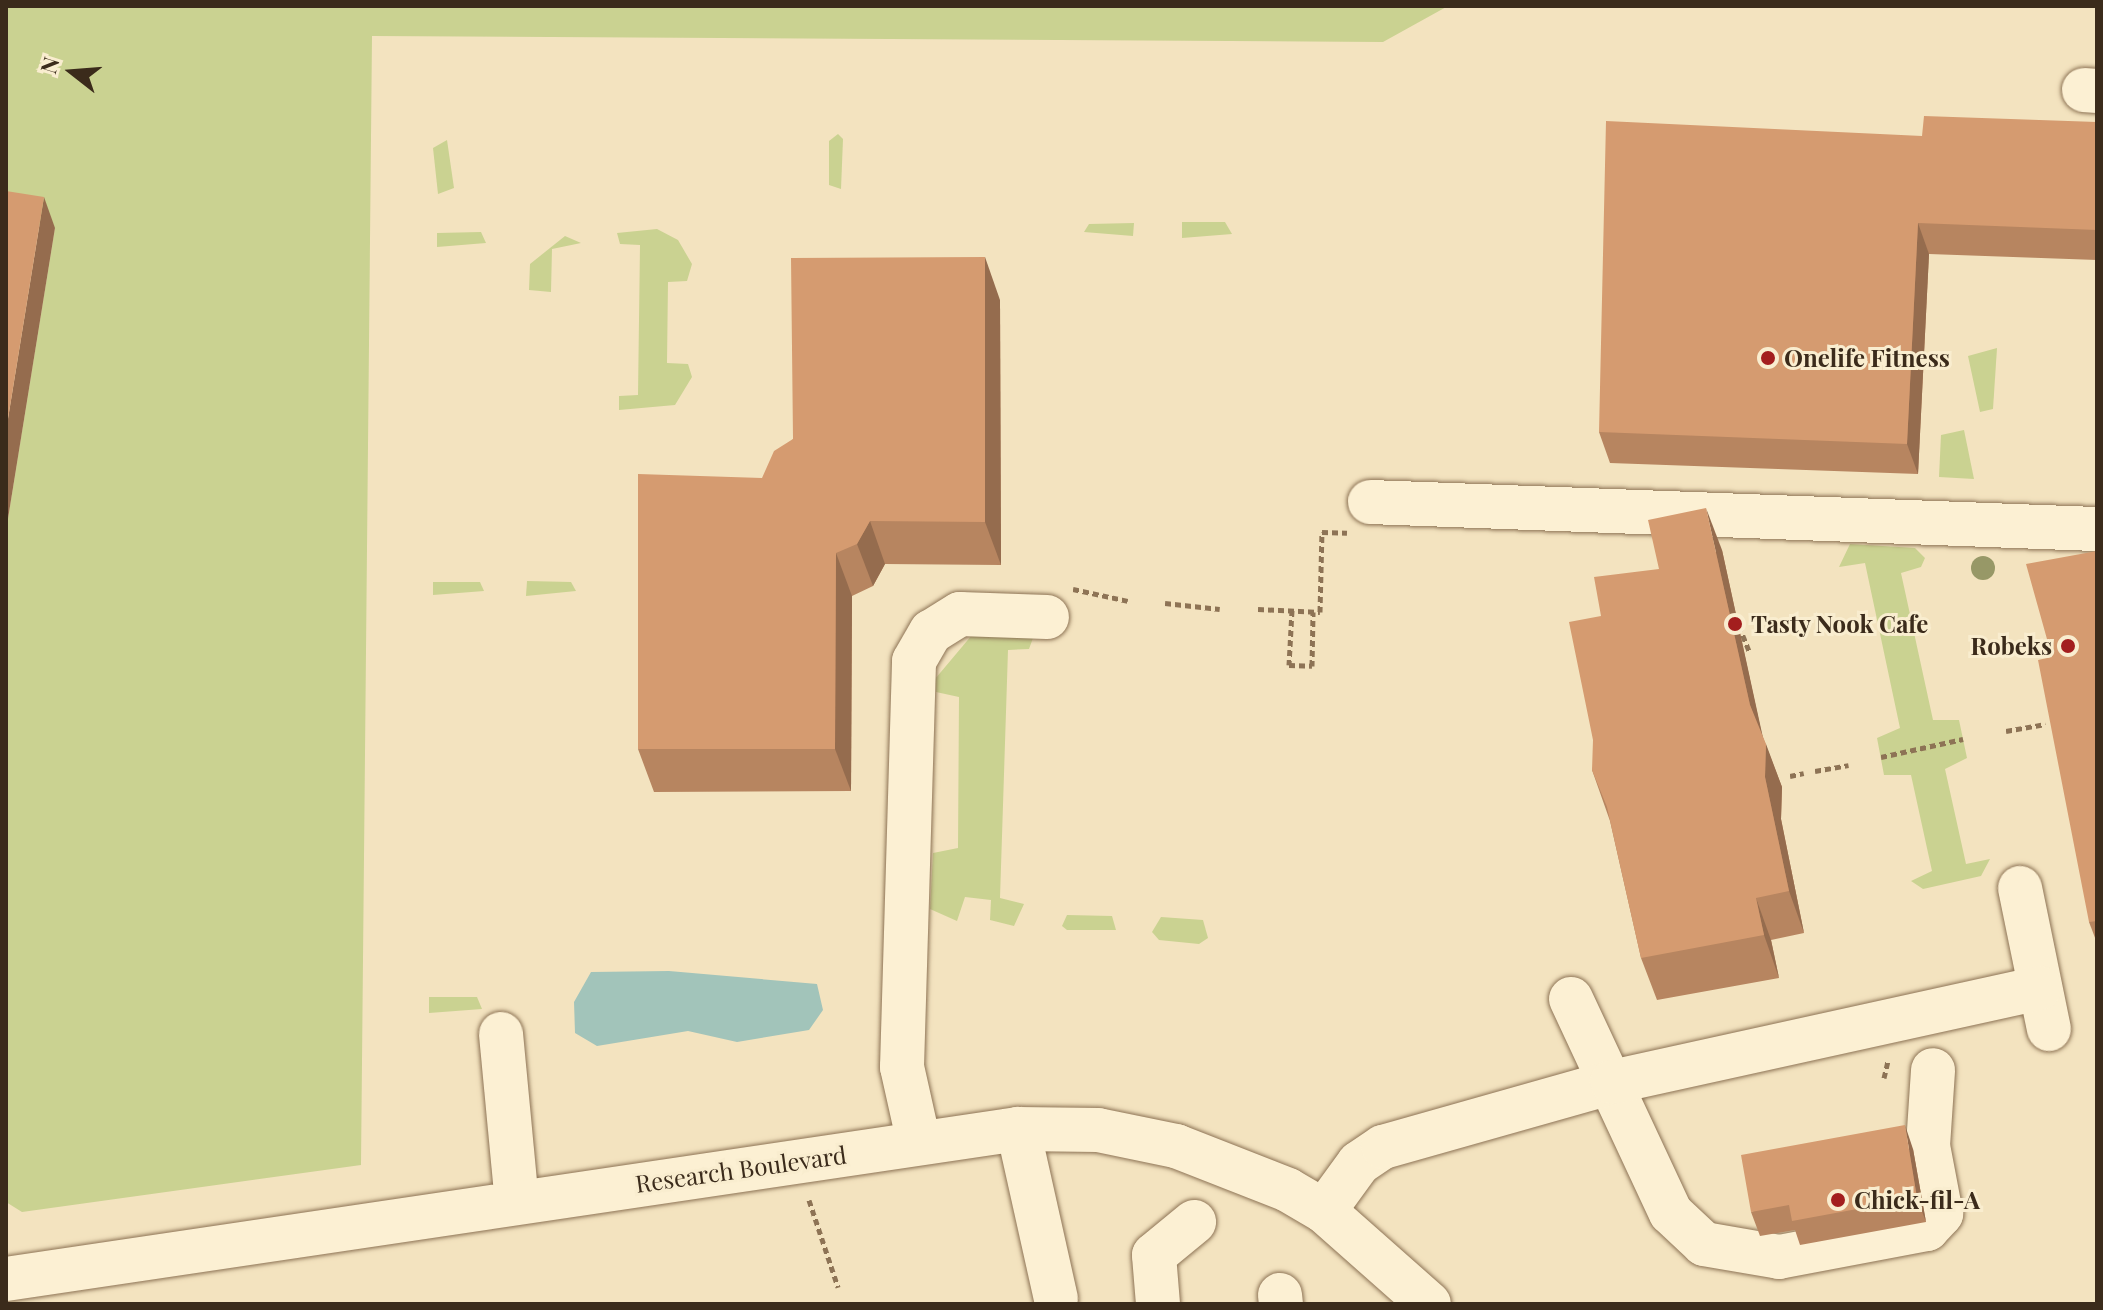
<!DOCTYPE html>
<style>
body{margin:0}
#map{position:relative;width:2103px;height:1310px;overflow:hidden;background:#f3e3bf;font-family:"Playfair Display",serif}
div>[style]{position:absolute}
.green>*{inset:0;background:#cad291}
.water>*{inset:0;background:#a2c4ba}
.path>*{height:5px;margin-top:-2.5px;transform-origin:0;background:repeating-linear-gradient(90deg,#8d7355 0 6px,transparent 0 10px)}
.roads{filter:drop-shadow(0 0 2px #8d7355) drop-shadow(0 0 2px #8d7355)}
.minor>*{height:44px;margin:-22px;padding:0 22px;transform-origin:22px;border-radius:22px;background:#fcf0d3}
.trees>*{width:24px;height:24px;margin:-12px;border-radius:50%;background:#979867}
.wall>*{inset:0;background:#b78560}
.shaded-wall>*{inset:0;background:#956c4e}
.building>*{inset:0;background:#d59b70}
.dots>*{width:22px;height:22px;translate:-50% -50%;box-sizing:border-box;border:4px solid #f9edcf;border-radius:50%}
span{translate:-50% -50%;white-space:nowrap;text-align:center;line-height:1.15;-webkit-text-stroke:6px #f9edcf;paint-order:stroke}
.poi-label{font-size:24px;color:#3b2b1b;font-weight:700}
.left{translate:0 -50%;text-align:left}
.right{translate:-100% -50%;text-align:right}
.street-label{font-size:24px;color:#3b2b1b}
.frame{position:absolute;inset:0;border:8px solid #3b2b1b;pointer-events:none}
.north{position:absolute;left:32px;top:32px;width:80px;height:80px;-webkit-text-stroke:6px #f9edcf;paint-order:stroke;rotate:287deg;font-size:22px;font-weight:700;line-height:32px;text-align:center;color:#3b2b1b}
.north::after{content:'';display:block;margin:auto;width:28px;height:36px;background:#3b2b1b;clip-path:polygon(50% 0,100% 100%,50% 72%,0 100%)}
</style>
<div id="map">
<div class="green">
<div style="clip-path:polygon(6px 6px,1448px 6px,1383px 42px,372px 36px,361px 1165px,22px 1212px,6px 1202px,6px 531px,55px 228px,6px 220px)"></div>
<div style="clip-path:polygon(838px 134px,843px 139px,841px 189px,829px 185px,829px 141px)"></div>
<div style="clip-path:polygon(447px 140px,454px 188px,438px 194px,433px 148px)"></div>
<div style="clip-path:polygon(1182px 222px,1225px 222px,1232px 234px,1182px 238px)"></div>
<div style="clip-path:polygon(1134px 223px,1133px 236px,1084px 232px,1089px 224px)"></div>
<div style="clip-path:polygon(657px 229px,678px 240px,692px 264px,687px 281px,668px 282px,667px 363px,688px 364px,692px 377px,675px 405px,619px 410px,619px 396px,638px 395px,640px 245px,620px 244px,617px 233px)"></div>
<div style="clip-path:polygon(437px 233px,481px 232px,486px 243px,437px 247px)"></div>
<div style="clip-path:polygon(565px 236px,581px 243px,552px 249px,551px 292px,529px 290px,530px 264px)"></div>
<div style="clip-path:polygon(1997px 348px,1993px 409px,1980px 412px,1968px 356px)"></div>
<div style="clip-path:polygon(1964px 430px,1974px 479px,1939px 477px,1941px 435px)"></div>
<div style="clip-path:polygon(1850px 544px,1915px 548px,1925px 558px,1921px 567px,1901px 573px,1933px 720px,1959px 720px,1967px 758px,1945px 769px,1966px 864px,1990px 859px,1981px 876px,1923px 889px,1911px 881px,1932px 871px,1911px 775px,1884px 775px,1877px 738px,1900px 728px,1865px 563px,1839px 567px)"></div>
<div style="clip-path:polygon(527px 581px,571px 582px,576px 591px,526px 596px)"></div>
<div style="clip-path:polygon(433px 582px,480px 582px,484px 591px,433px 595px)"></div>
<div style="clip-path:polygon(972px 635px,1033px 638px,1029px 649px,1008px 650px,1000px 898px,1024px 904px,1014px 926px,990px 920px,991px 900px,965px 897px,957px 921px,930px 909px,933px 853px,958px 848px,959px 697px,936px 692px,935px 679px)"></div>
<div style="clip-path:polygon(1067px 915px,1112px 916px,1116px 930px,1067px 930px,1062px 926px)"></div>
<div style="clip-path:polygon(1161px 917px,1203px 920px,1208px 938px,1199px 944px,1159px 940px,1152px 932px)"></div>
<div style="clip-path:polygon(429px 997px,477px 997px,482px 1009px,429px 1013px)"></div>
</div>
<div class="water">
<div style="clip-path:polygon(669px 971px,817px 984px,823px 1010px,809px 1030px,737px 1042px,688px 1031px,597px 1046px,575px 1033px,574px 1002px,591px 972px)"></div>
</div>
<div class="path">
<div style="left:1073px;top:589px;width:56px;rotate:12.3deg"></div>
<div style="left:1165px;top:603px;width:55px;rotate:6.2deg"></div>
<div style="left:1258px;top:609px;width:62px;rotate:2.8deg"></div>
<div style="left:1320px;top:612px;width:80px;rotate:-88.6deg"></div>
<div style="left:1322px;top:532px;width:25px;rotate:2deg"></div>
<div style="left:1292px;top:610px;width:55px;rotate:93.1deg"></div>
<div style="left:1289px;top:665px;width:23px;rotate:2deg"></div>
<div style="left:1312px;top:666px;width:54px;rotate:-88.9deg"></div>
<div style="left:1739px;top:626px;width:29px;rotate:68deg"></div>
<div style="left:2006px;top:731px;width:40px;rotate:-10deg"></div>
<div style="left:1881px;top:757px;width:84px;rotate:-12.4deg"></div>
<div style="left:1815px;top:771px;width:34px;rotate:-10deg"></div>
<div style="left:1790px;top:776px;width:14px;rotate:-12deg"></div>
<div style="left:1884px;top:1078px;width:18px;rotate:-77deg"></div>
<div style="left:809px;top:1200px;width:92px;rotate:71.6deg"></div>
</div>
<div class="roads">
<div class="minor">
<div style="left:2084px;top:90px;width:13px;rotate:4deg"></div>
<div style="left:1370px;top:502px;width:728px;rotate:2.13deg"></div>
<div style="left:2020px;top:888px;width:144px;rotate:78.4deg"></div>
<div style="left:1571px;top:999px;width:236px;rotate:65deg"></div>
<div style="left:1671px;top:1213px;width:45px;rotate:43.2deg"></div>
<div style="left:1704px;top:1244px;width:76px;rotate:9.8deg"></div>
<div style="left:1779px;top:1257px;width:151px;rotate:-10.7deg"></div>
<div style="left:1927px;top:1229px;width:21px;rotate:-47deg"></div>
<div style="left:1941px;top:1214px;width:69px;rotate:-100.8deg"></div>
<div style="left:1928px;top:1146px;width:76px;rotate:-86.2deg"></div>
<div style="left:501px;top:1034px;width:169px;rotate:84.6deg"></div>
<div style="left:1018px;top:1129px;width:174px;rotate:77.4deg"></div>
<div style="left:919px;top:1143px;width:78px;rotate:-102.6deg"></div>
<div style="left:902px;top:1067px;width:406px;rotate:-88.3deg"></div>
<div style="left:914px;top:661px;width:34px;rotate:-60deg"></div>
<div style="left:931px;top:632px;width:34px;rotate:-32deg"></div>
<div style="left:960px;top:614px;width:87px;rotate:2deg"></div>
<div style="left:1324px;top:1211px;width:59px;rotate:-53.9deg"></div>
<div style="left:1359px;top:1163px;width:29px;rotate:-34deg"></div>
<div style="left:1383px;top:1147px;width:238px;rotate:-15.8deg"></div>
<div style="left:1612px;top:1082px;width:438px;rotate:-12.4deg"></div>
<div style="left:6px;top:1279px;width:1023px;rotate:-8.43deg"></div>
<div style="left:1018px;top:1129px;width:80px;rotate:0.7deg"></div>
<div style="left:1098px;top:1130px;width:80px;rotate:11.6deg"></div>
<div style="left:1176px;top:1146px;width:120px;rotate:21.4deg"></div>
<div style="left:1288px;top:1190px;width:42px;rotate:30.3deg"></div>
<div style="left:1324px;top:1211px;width:140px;rotate:41.5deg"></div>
<div style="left:1280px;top:1295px;width:9px;rotate:84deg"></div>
<div style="left:1158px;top:1304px;width:49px;rotate:-94.7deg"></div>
<div style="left:1154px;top:1255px;width:52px;rotate:-39.5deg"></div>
</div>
</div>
<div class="trees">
<div style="left:1983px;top:568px"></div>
</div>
<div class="wall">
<div style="clip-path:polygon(2097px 122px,2097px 260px,1929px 254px,1918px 474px,1610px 463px,1599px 432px,1922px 136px)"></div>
<div style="clip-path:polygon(1000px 300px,1001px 565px,885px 564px,873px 586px,852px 596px,851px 791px,654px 792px,638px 749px,793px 439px)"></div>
<div style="clip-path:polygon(1722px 550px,1762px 735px,1782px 787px,1781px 819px,1804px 933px,1771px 940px,1779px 978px,1657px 1000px,1641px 958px,1610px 821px,1592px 770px,1659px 569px)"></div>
<div style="clip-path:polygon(2097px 551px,2097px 943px,2089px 922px)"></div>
<div style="clip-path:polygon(1913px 1149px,1926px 1222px,1800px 1245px,1795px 1230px,1760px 1236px,1751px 1212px)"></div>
</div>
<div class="shaded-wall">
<div style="clip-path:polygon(44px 197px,55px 228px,6px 531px,6px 431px)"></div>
<div style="clip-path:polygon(1918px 223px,1929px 254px,1918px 474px,1907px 444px)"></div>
<div style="clip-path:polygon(985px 257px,1000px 300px,1001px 565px,985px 522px)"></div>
<div style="clip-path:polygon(1706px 508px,1722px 550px,1765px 747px,1750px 705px)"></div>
<div style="clip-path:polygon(870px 521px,885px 564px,873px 586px,857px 544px)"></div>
<div style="clip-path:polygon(836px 553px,852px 596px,851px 791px,835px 749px)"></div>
<div style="clip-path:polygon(1766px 744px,1782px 787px,1781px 819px,1804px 933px,1789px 891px,1765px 777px)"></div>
<div style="clip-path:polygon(1756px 898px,1771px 940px,1779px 978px,1764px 935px)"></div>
<div style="clip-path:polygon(1905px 1125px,1913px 1149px,1926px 1222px,1917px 1198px)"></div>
</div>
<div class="building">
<div style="clip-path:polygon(1924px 116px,2097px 122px,2097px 230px,1918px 223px,1907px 444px,1599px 432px,1606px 121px,1922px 136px)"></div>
<div style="clip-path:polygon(6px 191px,44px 197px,6px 431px)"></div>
<div style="clip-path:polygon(985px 257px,985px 522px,870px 521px,857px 544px,836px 553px,835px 749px,638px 749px,638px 474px,762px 478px,774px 451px,793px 439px,791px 258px)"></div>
<div style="clip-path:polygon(1706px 508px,1750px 705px,1766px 744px,1765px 777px,1789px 891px,1756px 898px,1764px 935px,1641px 958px,1607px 807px,1592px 770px,1593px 740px,1569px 622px,1601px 616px,1594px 577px,1659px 569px,1648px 520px)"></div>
<div style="clip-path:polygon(2097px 551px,2097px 921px,2089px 922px,2038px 660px,2052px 657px,2026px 564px)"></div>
<div style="clip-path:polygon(1905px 1125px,1917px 1198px,1792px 1221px,1789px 1205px,1751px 1212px,1741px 1155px)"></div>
</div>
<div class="dots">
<div style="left:1768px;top:358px;background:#a31e1e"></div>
<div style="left:1735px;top:624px;background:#a31e1e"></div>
<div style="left:2068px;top:646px;background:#a31e1e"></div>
<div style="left:1838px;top:1200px;background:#a31e1e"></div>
</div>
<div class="poi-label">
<span class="left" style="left:1784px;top:358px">Onelife Fitness</span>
<span class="left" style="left:1751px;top:624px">Tasty Nook Cafe</span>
<span class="right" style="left:2052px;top:646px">Robeks</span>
<span class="left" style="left:1854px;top:1200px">Chick-fil-A</span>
</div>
<div class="street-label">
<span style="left:741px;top:1169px;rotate:-8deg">Research Boulevard</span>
</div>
<div class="frame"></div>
<div class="north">N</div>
</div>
